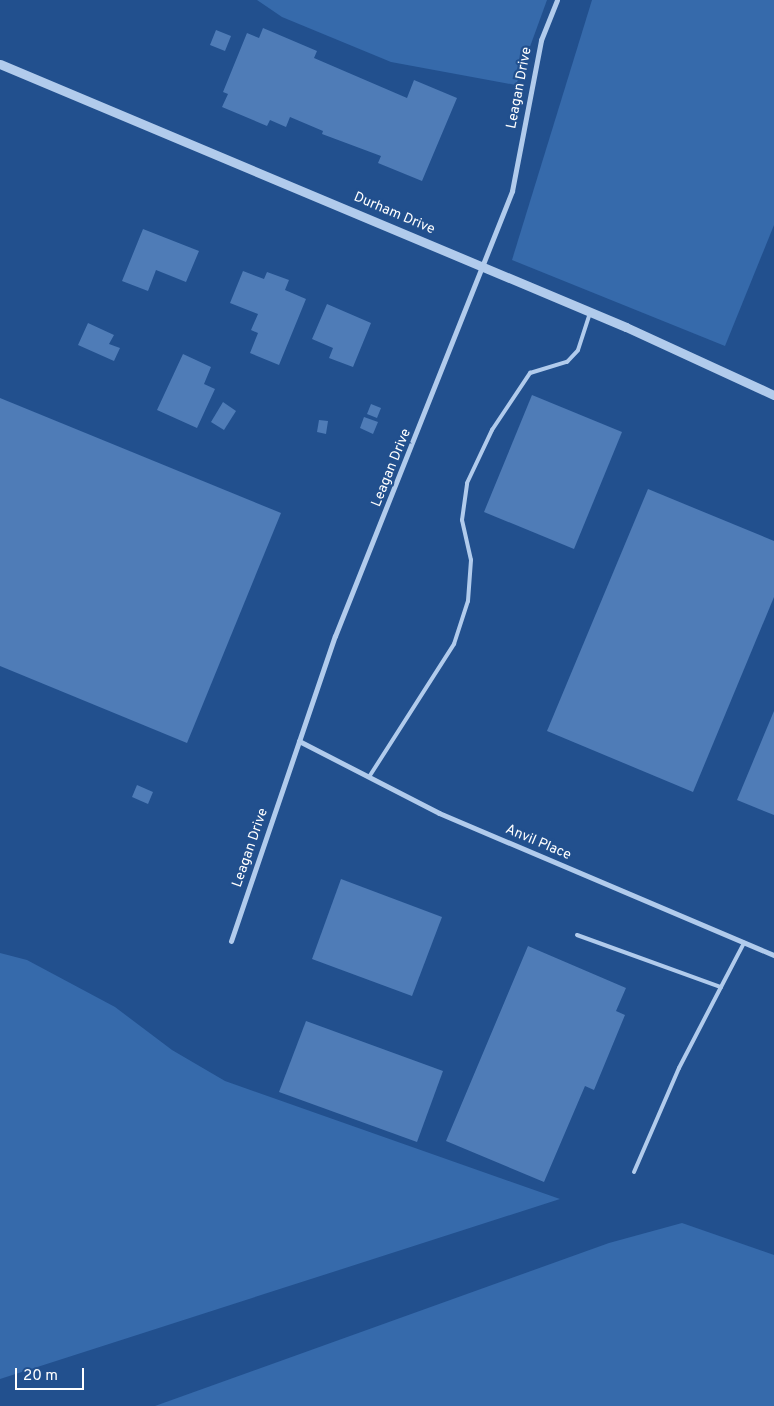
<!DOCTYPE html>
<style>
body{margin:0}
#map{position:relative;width:774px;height:1406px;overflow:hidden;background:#22508e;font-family:Overpass,sans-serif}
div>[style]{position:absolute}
.green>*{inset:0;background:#366aab}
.building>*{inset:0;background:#4f7cb7}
.service>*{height:4px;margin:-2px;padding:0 2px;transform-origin:2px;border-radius:2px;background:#b1cbec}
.minor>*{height:5px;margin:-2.5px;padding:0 2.5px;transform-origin:2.5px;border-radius:2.5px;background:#b1cbec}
.tertiary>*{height:9px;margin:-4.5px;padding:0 4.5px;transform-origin:4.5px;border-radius:4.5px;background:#b1cbec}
span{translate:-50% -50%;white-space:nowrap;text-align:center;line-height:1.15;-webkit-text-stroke:4.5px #22508e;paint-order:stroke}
.street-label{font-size:14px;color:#fff}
.scale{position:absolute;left:15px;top:1368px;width:69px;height:22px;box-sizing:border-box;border:2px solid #fff;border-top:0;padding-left:6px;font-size:15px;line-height:18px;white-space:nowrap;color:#fff;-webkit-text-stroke:4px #22508e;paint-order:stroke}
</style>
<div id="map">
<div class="green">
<div style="clip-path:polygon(257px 0,547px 0,516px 85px,391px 62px,282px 17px)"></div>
<div style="clip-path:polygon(592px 0,774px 0,774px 225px,725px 346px,512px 260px)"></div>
<div style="clip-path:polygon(0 953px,27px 960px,115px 1007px,172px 1050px,225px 1081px,560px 1199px,0 1379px)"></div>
<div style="clip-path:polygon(682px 1223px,774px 1255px,774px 1406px,155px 1406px,609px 1243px)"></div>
</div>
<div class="building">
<div style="clip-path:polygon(263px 28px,317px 51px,314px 58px,407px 98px,414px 80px,457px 98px,422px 181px,378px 163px,381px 156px,322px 134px,323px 131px,290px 117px,286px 127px,270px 120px,267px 126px,222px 107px,228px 94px,223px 92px,247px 33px,259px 38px)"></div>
<div style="clip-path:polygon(216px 30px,231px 36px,225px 51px,210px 45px)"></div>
<div style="clip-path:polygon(143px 229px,199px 251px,186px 282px,156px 270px,148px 291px,122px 281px)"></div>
<div style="clip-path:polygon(243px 271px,264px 279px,267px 272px,289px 280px,285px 290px,306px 299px,279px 365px,250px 353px,258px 333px,251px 330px,258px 314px,230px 303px)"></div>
<div style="clip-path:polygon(327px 304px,371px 323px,353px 367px,329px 358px,333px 348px,312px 339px)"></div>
<div style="clip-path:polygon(88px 323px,114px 335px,109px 344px,120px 348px,114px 361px,78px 345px)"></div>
<div style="clip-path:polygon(183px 354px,211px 367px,204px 384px,215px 389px,197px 428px,157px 410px)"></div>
<div style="clip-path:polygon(532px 395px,622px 432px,574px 549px,484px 512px)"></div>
<div style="clip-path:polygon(0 398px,281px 513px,187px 743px,0 666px)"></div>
<div style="clip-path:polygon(223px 402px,236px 411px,224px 430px,211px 422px)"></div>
<div style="clip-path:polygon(371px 404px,381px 408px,377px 418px,367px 414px)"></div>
<div style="clip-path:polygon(364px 417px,378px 422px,373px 434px,360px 428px)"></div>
<div style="clip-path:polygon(319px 420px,328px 421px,326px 434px,317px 432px)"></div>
<div style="clip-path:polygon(648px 489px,774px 541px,774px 597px,693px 792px,547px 731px)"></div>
<div style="clip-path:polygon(774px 711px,774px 815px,737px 800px)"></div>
<div style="clip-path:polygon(137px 785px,153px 792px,148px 804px,132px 797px)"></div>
<div style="clip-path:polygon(341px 879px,442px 917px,412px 996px,312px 959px)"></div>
<div style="clip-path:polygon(528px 946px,626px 988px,616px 1011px,625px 1015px,594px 1090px,585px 1086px,544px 1182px,446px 1141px)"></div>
<div style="clip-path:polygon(306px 1021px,443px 1071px,417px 1142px,279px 1092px)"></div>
</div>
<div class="service">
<div style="left:369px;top:777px;width:158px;rotate:-57.4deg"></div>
<div style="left:454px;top:644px;width:45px;rotate:-72deg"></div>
<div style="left:468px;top:601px;width:41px;rotate:-85.8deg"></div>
<div style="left:471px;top:560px;width:41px;rotate:-102.7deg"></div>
<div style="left:462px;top:520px;width:37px;rotate:-82deg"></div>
<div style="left:467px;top:483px;width:59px;rotate:-64.7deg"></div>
<div style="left:492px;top:430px;width:69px;rotate:-56.3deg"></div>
<div style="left:530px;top:373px;width:39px;rotate:-17deg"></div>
<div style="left:567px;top:362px;width:16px;rotate:-47deg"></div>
<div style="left:578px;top:350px;width:40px;rotate:-72deg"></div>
<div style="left:577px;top:935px;width:153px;rotate:19.9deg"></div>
<div style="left:721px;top:987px;width:50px;rotate:-62.4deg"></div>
<div style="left:634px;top:1172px;width:113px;rotate:-66.6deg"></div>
<div style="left:679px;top:1068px;width:91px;rotate:-62.6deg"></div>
</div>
<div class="minor">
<div style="left:299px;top:741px;width:157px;rotate:27.2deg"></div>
<div style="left:439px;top:813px;width:364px;rotate:23deg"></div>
<div style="left:231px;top:941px;width:322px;rotate:-71.2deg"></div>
<div style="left:335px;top:636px;width:479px;rotate:-68.3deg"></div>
<div style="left:512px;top:191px;width:154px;rotate:-79.1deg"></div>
<div style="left:541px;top:40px;width:43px;rotate:-68.2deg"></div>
</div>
<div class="tertiary">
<div style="left:0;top:64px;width:679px;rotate:22.79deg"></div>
<div style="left:626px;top:327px;width:163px;rotate:24.7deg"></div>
</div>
<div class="street-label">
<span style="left:520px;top:88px;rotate:-79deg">Leagan Drive</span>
<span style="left:394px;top:214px;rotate:23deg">Durham Drive</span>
<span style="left:392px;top:468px;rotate:-68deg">Leagan Drive</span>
<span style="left:538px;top:843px;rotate:23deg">Anvil Place</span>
<span style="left:251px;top:848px;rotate:-71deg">Leagan Drive</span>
</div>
<div class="scale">20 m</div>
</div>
